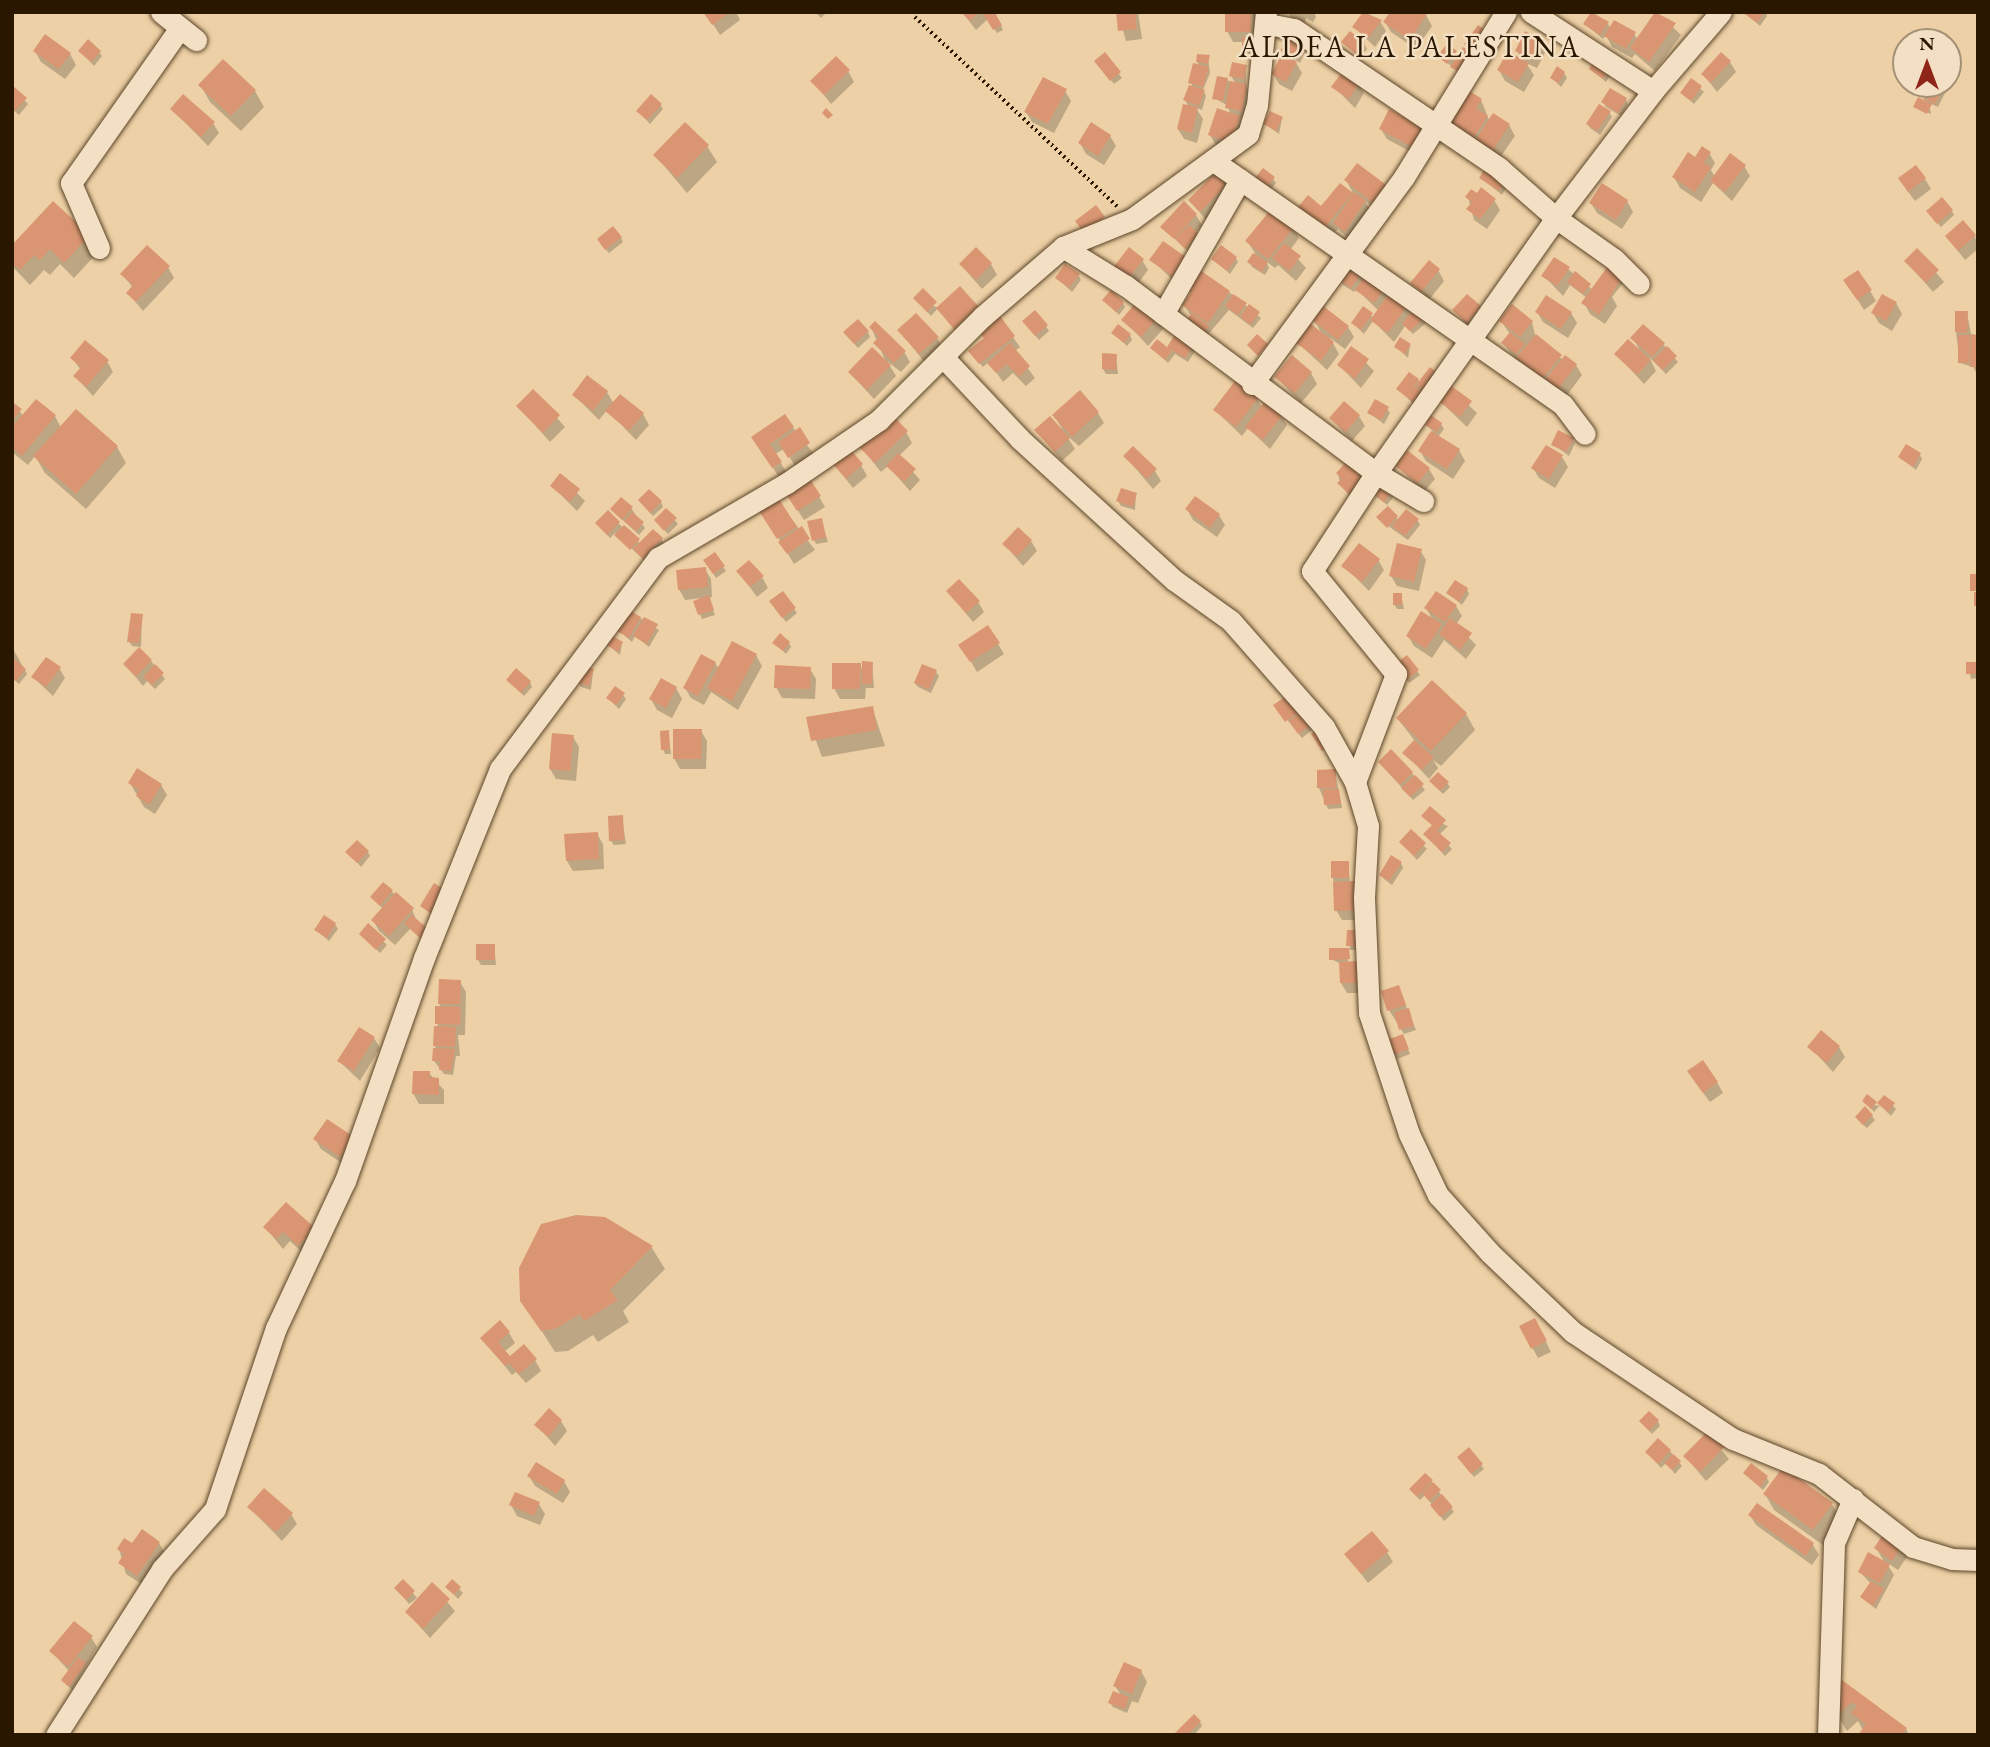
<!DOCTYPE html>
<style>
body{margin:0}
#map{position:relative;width:1990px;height:1747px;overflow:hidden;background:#edd0a5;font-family:"EB Garamond",serif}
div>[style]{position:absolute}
.shadow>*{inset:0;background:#0003}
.building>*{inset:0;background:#da9673}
.path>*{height:3.5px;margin-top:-1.75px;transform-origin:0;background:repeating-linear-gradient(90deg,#2a1700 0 2px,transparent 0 5.5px)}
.roads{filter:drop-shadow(0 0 2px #5b4529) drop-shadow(0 0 2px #5b4529)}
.minor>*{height:21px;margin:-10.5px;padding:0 10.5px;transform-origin:10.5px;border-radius:10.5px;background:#f3e0c4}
span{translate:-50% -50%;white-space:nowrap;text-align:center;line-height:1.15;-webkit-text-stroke:5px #f3e0c4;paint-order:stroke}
.quarter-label{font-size:30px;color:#2a1700;letter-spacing:2px}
.frame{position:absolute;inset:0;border:14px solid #2a1700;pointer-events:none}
.north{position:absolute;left:1892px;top:28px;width:70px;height:70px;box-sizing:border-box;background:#f3e0c4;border:2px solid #a39076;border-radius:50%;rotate:0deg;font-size:19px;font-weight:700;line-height:28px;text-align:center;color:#2a1700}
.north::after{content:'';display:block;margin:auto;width:24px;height:32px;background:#8f2418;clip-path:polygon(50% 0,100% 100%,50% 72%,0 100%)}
</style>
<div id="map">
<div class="shadow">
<div style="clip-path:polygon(705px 12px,736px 12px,740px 20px,720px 35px)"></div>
<div style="clip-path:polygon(815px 12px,827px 12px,821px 18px)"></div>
<div style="clip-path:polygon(962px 12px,995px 12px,1003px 30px,997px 33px,988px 19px,976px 30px)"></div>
<div style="clip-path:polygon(1118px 12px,1138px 12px,1142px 39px,1126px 41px)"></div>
<div style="clip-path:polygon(1241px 12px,1256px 12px,1259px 53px,1247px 53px,1244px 42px,1233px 42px,1227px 31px)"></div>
<div style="clip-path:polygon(1288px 12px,1314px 12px,1316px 17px,1313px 22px,1306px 18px,1305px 23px,1292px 19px)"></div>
<div style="clip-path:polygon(1365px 12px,1380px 21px,1386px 31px,1375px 47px,1354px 27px)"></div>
<div style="clip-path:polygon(1657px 12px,1681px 35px,1655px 71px,1635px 54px,1632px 58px,1612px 47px,1606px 35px,1603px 39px,1585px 24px,1608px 24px,1611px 29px,1634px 34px,1638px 40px)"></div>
<div style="clip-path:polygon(1744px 12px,1766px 12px,1767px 16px,1760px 26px)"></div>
<div style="clip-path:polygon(1426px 15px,1432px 26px,1416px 49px,1391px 32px,1385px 22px)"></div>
<div style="clip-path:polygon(1479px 27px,1497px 46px,1484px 63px,1477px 58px,1466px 78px,1439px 56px,1447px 46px,1458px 58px,1463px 50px,1472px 55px,1466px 45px)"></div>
<div style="clip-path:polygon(1540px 41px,1546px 51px,1537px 68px,1526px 63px,1534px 75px,1524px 92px,1505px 81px,1499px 70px,1524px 63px,1517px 51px)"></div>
<div style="clip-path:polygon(1343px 42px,1364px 44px,1367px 49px,1360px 57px)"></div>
<div style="clip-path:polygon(1304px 46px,1306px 50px,1300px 63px,1294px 59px,1302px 73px,1292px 91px,1279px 84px,1273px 74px,1287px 58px,1282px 51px)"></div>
<div style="clip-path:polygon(35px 51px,70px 54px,76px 65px,65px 79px,41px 62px)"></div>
<div style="clip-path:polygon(80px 51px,99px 52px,102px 56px,94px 66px)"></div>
<div style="clip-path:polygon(1105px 55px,1122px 78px,1114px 84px,1099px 65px)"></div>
<div style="clip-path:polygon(1208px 57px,1210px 73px,1203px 90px,1206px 96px,1202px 110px,1196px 108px,1203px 119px,1197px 143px,1184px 139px,1178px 129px,1189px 107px,1185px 100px,1200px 67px,1197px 62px)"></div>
<div style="clip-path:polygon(1730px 62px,1736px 72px,1717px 92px,1703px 74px)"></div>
<div style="clip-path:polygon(1246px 67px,1246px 86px,1252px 96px,1248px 121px,1240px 119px,1245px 128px,1216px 145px,1210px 135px,1231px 115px,1227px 105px,1214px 98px,1227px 80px,1236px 84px,1231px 76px)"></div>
<div style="clip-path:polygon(1591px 69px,1613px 71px,1606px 82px)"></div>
<div style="clip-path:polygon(848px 71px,854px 82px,831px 104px,813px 81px)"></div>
<div style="clip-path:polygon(1564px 73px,1567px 78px,1561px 87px,1552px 78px)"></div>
<div style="clip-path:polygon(1692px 81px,1704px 92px,1694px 104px,1682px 93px)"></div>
<div style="clip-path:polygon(1358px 83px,1364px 93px,1355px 108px,1334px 87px)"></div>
<div style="clip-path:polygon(1928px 84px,1938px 84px,1946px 91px,1938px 107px,1929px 103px,1931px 114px,1915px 107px,1926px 103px,1922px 96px)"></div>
<div style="clip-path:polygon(201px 86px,255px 91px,264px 107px,241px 131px,210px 102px)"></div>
<div style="clip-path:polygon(14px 89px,28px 104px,19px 115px,12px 109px)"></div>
<div style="clip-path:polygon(1065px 91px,1071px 101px,1054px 133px,1032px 122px,1026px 112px)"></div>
<div style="clip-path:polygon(1481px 100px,1490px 122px,1509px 125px,1515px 136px,1499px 159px,1452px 136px)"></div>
<div style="clip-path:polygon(1626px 100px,1628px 104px,1621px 116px,1606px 107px,1612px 117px,1600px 135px,1590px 128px,1588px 124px,1609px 112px,1603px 102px)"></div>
<div style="clip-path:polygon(660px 105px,663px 109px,650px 124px,638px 111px)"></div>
<div style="clip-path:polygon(172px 109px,213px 123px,219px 133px,208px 146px)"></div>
<div style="clip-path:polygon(1390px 112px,1422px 158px,1387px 139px,1381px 129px)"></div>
<div style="clip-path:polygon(1282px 119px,1279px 134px,1265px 124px)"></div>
<div style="clip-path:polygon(1110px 136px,1116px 146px,1104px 165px,1086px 154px,1080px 143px)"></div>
<div style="clip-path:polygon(707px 146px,717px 162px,687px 193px,655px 155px)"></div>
<div style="clip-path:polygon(1709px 153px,1715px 163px,1711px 170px,1715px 177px,1744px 166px,1750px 176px,1732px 201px,1713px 183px,1701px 202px,1680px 188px,1674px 177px)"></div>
<div style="clip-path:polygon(1357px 165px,1382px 214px,1365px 201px,1371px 211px,1351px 241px,1338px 229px,1331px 236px,1320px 227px,1321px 209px,1340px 185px,1353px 193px,1346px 180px)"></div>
<div style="clip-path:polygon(1481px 178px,1507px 186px,1502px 195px)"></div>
<div style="clip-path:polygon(1273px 179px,1276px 183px,1270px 191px,1260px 182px)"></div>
<div style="clip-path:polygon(1925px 179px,1931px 189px,1915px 201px,1906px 189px)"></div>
<div style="clip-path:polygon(1229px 182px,1207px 221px,1190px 201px)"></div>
<div style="clip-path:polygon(1468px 197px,1494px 200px,1500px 210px,1487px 229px,1474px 220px)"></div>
<div style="clip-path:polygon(1627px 201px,1633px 212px,1622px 229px,1597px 213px,1591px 203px)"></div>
<div style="clip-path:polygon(53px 204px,98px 252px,74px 278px,60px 264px,50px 275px,44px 270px,30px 285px,12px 266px,12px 248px)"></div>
<div style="clip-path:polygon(1952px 211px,1954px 215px,1941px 227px,1931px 216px)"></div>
<div style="clip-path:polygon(1196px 215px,1202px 225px,1195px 233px,1200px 240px,1189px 252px,1162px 227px)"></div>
<div style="clip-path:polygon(1293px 227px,1299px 238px,1290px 250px,1306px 268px,1296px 281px,1278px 265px,1275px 268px,1266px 261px,1269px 268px,1265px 275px,1252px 267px,1249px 262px,1255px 253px,1247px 241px)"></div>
<div style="clip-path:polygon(1975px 236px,1978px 249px,1965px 260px,1947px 237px)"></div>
<div style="clip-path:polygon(621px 238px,623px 242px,609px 253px,601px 244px)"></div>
<div style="clip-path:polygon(1917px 250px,1944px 282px,1933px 292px,1906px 261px)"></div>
<div style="clip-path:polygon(1184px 258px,1178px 285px,1152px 260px)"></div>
<div style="clip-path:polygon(1236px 258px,1238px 262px,1230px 274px,1213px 259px)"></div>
<div style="clip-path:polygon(1142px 260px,1148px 270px,1134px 289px,1120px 279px)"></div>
<div style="clip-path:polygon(991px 264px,997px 275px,982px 289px,961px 265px)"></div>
<div style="clip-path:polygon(168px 267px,174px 278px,143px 311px,128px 293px,133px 288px,122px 274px)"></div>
<div style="clip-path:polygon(1350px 267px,1432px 318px,1413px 334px,1405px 326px,1394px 342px,1373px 321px,1364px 334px,1353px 323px,1363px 309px,1374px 318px,1379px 311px,1356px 289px,1354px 292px,1343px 285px,1341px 280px)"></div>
<div style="clip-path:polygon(1568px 269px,1593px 290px,1608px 269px,1623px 283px,1612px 297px,1617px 306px,1605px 324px,1590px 314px,1584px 303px,1587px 298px,1570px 285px,1563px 296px,1544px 276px)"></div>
<div style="clip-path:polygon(1438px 270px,1444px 281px,1428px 301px,1412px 283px)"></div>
<div style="clip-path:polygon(1079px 276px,1081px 280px,1072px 292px,1057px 278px)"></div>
<div style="clip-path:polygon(1187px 286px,1229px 292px,1261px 318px,1253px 328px,1229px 310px,1205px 338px,1184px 305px,1192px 295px)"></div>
<div style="clip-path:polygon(1852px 291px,1870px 291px,1876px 301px,1864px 310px)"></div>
<div style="clip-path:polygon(915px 299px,939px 308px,977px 308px,961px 338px,938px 308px,931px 316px)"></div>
<div style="clip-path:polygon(1104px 300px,1123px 303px,1125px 307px,1119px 315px)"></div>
<div style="clip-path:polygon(1896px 303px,1902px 314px,1892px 331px,1879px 323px,1873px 313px)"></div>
<div style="clip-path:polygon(1480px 307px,1486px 317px,1473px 332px,1455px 311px)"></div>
<div style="clip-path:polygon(1537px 312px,1571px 313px,1577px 323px,1568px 338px,1543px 322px)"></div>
<div style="clip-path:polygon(1967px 313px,1973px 344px,1978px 336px,1978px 376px,1973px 367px,1960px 363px,1956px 332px)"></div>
<div style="clip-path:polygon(1157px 318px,1163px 329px,1148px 346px,1124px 320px)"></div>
<div style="clip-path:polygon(1000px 319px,1020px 347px,1015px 351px,1035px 378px,1026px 386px,1013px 373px,1003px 382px,989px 362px,983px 367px,973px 355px)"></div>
<div style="clip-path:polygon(1314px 320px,1348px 327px,1354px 337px,1345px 349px,1330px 338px,1339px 354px,1327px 370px,1298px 343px,1323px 336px)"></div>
<div style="clip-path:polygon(1501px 321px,1532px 322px,1535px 335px,1563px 360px,1576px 365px,1582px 375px,1565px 398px,1524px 369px,1506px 347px,1503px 343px,1510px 334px)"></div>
<div style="clip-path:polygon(1027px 326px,1046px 326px,1049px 331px,1039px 340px)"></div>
<div style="clip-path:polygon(871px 327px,904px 352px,910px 362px,901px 372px,887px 361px,896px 376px,874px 399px,850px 373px,885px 360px)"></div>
<div style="clip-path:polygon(899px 330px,937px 338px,943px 348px,926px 364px)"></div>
<div style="clip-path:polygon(868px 332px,870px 337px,858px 348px,848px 337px)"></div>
<div style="clip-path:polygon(1113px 333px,1130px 335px,1132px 340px,1127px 346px)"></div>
<div style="clip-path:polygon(1176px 336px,1195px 351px,1188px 362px,1175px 354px,1168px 363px,1152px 348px,1167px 349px)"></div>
<div style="clip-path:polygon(1633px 338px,1663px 344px,1678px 362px,1666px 374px,1649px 357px,1656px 371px,1644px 384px,1616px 354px,1640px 351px)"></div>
<div style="clip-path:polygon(1410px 346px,1408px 358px,1396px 347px)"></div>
<div style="clip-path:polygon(1352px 348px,1374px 371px,1361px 388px,1339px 365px)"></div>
<div style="clip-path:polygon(1116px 356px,1118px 374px,1106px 374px,1103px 369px)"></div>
<div style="clip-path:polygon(72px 358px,107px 361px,113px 372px,93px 396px,75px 376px,81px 370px)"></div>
<div style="clip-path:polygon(1311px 373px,1317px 384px,1301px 403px,1276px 377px)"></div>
<div style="clip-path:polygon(1418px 380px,1431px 398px,1424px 414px,1398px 389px)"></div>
<div style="clip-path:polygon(1450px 388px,1477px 413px,1467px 427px,1440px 401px)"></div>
<div style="clip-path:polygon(533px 391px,565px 427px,550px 442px,518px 406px)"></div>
<div style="clip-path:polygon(607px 392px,614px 404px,643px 414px,649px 425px,636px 440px,607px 410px,599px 420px,574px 395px)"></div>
<div style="clip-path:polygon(1257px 399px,1262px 408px,1281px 415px,1287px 425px,1270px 449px,1248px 428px,1242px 436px,1215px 410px)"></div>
<div style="clip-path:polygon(12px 404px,24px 416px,55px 416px,61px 428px,117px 447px,126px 463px,86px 509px,45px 473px,35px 456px,28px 465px,12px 452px)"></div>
<div style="clip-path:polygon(1387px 409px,1390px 413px,1384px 424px,1369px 413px)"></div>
<div style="clip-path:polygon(1098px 413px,1104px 423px,1079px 446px,1066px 435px,1075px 449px,1062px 461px,1036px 430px,1062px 429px,1054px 415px)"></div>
<div style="clip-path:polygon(784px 416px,814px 454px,796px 467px,784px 449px,775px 454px,787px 473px,779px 477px,759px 447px)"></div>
<div style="clip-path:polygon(1359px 416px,1365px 426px,1352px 441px,1331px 419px)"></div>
<div style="clip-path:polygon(1441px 424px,1444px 429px,1438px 437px,1459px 450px,1465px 461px,1453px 479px,1426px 461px,1420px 451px,1433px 432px,1427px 425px)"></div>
<div style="clip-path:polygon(906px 432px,912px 443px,899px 456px,920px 480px,910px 491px,888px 466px,881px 472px,860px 446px)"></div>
<div style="clip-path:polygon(1572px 439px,1575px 443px,1569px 456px,1553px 444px)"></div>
<div style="clip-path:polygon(1920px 455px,1922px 459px,1916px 470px,1900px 457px)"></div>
<div style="clip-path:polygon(1125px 456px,1155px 471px,1161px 481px,1153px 489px)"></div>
<div style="clip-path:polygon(1562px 457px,1568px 467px,1555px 488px,1539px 478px,1533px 468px)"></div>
<div style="clip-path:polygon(834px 464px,861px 465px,867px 476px,853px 488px)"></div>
<div style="clip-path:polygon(1397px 466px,1429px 469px,1435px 479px,1424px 492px)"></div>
<div style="clip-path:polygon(1338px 473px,1379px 480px,1395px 495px,1387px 505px,1374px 495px,1355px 503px,1340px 484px)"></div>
<div style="clip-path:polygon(560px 476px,585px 501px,577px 511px,552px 486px)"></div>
<div style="clip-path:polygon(810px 481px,825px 507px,804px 520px,788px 495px)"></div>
<div style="clip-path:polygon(1136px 494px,1135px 510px,1121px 506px,1118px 501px)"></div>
<div style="clip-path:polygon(640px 501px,661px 502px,663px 507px,653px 516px)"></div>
<div style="clip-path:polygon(778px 501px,815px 550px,794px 564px,762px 511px)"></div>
<div style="clip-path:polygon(631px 508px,645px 528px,639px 535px,612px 510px)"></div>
<div style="clip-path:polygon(1388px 508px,1399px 521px,1418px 521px,1420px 525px,1408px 540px,1381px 521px)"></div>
<div style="clip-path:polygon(1187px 509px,1219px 515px,1225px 525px,1217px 537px,1193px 520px)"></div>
<div style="clip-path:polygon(666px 510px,678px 524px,668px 534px,656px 521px)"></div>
<div style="clip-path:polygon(821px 520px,828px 542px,816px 544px,814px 540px)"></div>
<div style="clip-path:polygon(618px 523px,641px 544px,661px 539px,664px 544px,646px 562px,615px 533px,610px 538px,600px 527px)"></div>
<div style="clip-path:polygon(1031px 541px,1037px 551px,1023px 566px,1005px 545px)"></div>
<div style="clip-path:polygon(1420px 550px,1426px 560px,1419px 591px,1397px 586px,1391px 576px)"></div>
<div style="clip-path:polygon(715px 554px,726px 571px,716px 578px,705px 560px)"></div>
<div style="clip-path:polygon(1378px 560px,1384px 570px,1369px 591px,1344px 566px)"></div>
<div style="clip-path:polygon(705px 569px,711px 579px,712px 597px,708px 598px,715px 615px,702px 619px,695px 602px,702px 598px,685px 600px,679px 589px)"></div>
<div style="clip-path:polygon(738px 571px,762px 577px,768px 588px,757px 597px)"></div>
<div style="clip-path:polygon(1467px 589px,1469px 594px,1462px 605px,1448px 593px)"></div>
<div style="clip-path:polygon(948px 592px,978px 602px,984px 612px,973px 622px)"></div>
<div style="clip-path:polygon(1401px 595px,1404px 609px,1397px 609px,1394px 604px)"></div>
<div style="clip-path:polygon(774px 606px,794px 609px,797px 613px,786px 622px)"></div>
<div style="clip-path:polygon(1456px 606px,1462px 616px,1456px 624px,1476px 645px,1466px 659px,1444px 640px,1432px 658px,1414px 646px,1408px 636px,1434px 622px,1426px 608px)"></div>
<div style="clip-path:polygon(142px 616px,141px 647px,132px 646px,129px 641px)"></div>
<div style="clip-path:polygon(640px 618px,659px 630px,649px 647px,635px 636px,632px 642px,619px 631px)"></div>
<div style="clip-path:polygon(622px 643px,620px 655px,607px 644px)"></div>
<div style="clip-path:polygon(775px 643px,789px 643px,791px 647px,786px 654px)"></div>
<div style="clip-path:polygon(998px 644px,1004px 654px,977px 672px,967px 655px)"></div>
<div style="clip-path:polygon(12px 647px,27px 674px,19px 684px,12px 678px)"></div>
<div style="clip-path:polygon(756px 655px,762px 666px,738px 710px,711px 692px,704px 705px,691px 698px,685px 688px,715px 663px,719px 669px)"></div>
<div style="clip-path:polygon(151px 661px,165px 679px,155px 689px,147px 681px,143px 686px,125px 664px)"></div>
<div style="clip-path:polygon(872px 663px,874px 688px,866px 688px,865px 699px,840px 699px,834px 688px,860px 665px,864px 672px)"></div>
<div style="clip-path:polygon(1968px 664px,1978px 664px,1978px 678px,1971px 679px)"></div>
<div style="clip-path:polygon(59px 668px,65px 678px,53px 696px,33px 677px)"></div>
<div style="clip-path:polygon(810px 669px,816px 679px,815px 699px,782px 698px,776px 687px)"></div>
<div style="clip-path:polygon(1399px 670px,1417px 671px,1420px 675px,1409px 683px)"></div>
<div style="clip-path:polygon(593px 671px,591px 690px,581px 687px,578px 682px)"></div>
<div style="clip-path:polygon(936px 672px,939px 676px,931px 693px,918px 687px,915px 683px)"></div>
<div style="clip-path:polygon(508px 680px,530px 682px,532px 687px,524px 696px)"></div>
<div style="clip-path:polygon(676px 688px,682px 699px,672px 718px,657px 710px,651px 699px)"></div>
<div style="clip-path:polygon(623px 695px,626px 699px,619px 709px,608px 698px)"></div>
<div style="clip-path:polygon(1287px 697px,1312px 730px,1302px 738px,1275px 705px)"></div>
<div style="clip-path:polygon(872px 707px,885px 746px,822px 757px,808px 719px)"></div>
<div style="clip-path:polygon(1466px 714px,1475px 730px,1441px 766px,1433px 760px,1438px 768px,1429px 779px,1405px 753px,1415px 741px,1398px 719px)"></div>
<div style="clip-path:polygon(701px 731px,707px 741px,706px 769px,680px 769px,674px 758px)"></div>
<div style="clip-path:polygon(668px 732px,671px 754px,665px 754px,663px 749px)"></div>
<div style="clip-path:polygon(573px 737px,579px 747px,576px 781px,556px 779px,550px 769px)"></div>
<div style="clip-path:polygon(1380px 763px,1412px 773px,1425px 790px,1413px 800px)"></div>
<div style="clip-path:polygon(1335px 771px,1342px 808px,1328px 809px,1319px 788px)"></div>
<div style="clip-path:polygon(130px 783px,161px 785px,167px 795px,155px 814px,144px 807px)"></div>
<div style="clip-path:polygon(1447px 783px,1450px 787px,1443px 794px,1434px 785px)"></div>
<div style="clip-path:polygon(1423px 816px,1448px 826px,1439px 835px,1452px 849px,1445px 856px,1425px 834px,1433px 826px)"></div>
<div style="clip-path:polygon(622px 817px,626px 844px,614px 845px,611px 841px)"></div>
<div style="clip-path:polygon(1411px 832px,1427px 849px,1417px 860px,1401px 842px)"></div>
<div style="clip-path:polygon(597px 834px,603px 844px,604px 869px,573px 871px,567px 861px)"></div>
<div style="clip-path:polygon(348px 852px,368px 852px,370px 856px,361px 867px)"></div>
<div style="clip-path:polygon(1348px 863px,1350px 883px,1363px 920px,1342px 920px,1336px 910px,1333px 877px)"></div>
<div style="clip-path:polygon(1401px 863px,1403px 868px,1392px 885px,1384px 879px,1381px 875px)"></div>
<div style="clip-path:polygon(383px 884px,412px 909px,424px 941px,410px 929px,395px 945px,379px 931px,373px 920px,383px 909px,372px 897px)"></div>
<div style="clip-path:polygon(335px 924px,338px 929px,329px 941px,316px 930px)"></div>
<div style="clip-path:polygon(368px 926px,387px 945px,380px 953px,361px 934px)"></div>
<div style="clip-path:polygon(1348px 932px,1363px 950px,1348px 950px,1348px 968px,1365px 993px,1347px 993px,1341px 983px,1341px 964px,1331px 959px,1331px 950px,1350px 949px)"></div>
<div style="clip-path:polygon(494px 945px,496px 965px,481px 965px,478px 960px)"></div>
<div style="clip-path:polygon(460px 982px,466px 992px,465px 1035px,458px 1035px,460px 1056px,456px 1056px,453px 1075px,444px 1074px,434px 1061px,440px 1003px)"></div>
<div style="clip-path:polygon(1398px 987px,1416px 1030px,1404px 1034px,1389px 1010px)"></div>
<div style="clip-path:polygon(374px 1038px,380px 1048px,360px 1081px,339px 1061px)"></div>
<div style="clip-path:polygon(1389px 1041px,1405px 1041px,1410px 1054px,1397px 1059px)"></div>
<div style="clip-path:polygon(1810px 1047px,1839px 1047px,1845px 1057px,1833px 1072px)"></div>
<div style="clip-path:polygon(429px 1073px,444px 1090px,444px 1104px,419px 1104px,413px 1093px)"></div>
<div style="clip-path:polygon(1695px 1082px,1717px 1082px,1723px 1093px,1710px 1102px)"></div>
<div style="clip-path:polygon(1885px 1097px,1896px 1109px,1891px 1116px,1880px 1105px,1874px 1112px,1864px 1101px,1878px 1106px)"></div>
<div style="clip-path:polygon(1872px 1116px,1875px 1120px,1867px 1128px,1860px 1122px)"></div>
<div style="clip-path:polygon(352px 1138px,346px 1166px,321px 1149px,315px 1139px)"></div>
<div style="clip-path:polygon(605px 1219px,652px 1248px,665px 1269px,623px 1311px,629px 1322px,598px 1342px,593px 1335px,568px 1351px,555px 1352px,522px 1300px)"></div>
<div style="clip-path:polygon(265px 1227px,313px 1229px,305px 1255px,290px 1241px,283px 1249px)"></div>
<div style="clip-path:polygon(1521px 1327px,1540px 1330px,1551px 1352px,1538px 1358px)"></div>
<div style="clip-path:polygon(509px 1333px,515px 1343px,504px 1352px,510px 1359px,535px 1360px,541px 1371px,526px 1383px,516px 1372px,512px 1375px,482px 1338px)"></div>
<div style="clip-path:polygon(561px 1421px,567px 1431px,555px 1446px,537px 1425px)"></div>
<div style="clip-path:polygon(1658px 1421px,1660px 1426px,1652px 1434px,1641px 1422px)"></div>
<div style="clip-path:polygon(1708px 1434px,1729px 1459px,1706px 1481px,1685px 1456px)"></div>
<div style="clip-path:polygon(1670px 1451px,1682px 1466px,1675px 1474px,1666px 1463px,1661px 1468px,1647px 1452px)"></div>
<div style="clip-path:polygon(1462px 1462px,1481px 1465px,1484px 1469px,1474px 1477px)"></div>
<div style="clip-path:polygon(1745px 1474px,1767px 1478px,1769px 1482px,1763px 1490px)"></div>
<div style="clip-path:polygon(529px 1476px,564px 1481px,570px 1492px,563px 1503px,535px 1486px)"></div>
<div style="clip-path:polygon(1431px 1481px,1454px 1512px,1444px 1521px,1425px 1495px,1420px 1500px,1411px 1490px)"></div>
<div style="clip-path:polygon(1765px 1494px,1832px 1504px,1841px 1520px,1823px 1545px,1774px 1510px)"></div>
<div style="clip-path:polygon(539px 1504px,545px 1514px,540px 1525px,517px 1516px,511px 1505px)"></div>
<div style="clip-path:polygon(1758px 1505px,1813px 1545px,1819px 1555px,1812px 1565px,1756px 1525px,1750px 1515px)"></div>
<div style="clip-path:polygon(249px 1507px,291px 1514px,297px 1524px,282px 1541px)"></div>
<div style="clip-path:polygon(159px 1543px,165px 1553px,143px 1585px,126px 1574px,119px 1549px)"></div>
<div style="clip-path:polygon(1901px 1547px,1907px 1557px,1898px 1570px,1886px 1562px,1894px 1575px,1876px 1609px,1862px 1598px,1871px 1584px,1860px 1572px,1885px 1563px,1876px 1548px)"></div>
<div style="clip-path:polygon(1387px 1552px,1393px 1562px,1368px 1583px,1346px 1554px)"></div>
<div style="clip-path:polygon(403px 1581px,417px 1598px,409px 1604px,396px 1588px)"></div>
<div style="clip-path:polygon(452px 1582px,463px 1593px,458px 1599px,447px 1587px)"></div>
<div style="clip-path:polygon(432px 1585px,455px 1611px,430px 1638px,407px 1612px)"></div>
<div style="clip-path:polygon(91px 1637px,97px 1647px,72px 1690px,63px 1681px,69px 1671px,51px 1651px)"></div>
<div style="clip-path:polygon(1141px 1671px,1147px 1682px,1138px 1703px,1132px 1701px,1127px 1713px,1113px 1707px,1110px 1703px,1121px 1695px,1115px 1686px)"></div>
<div style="clip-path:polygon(1843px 1683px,1906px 1729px,1909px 1735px,1860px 1735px,1863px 1730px,1858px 1721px,1847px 1731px,1838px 1716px)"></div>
<div style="clip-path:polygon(1200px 1722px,1202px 1726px,1194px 1735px,1175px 1735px)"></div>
</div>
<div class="building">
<div style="clip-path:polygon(703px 12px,731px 12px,712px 25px)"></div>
<div style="clip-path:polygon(961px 12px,979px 12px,970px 21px)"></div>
<div style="clip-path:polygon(982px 12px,994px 12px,1002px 25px,993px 30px)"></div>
<div style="clip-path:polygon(1116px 12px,1135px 12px,1137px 29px,1118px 31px)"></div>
<div style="clip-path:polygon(1225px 12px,1251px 12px,1251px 32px,1225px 32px)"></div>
<div style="clip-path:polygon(1363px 12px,1382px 20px,1368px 38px,1352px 27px)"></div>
<div style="clip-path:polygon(1390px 12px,1425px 12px,1427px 14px,1410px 40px,1383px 22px)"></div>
<div style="clip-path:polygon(1591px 12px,1609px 22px,1600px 35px,1583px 24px)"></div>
<div style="clip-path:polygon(1655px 12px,1676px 23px,1649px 62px,1630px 48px)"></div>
<div style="clip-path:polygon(1742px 12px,1764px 12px,1757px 23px)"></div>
<div style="clip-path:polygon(1614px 20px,1636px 32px,1626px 49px,1604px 36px)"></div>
<div style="clip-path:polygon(1478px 25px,1492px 35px,1478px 54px,1464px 44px)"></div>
<div style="clip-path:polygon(1350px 31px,1365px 43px,1356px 54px,1341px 42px)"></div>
<div style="clip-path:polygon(1525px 31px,1541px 40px,1531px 59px,1515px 51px)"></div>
<div style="clip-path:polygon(45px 34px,71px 53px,59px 69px,33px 51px)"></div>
<div style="clip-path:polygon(1288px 36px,1305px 44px,1297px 59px,1280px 51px)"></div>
<div style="clip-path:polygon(1242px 37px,1257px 37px,1258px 49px,1242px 49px)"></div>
<div style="clip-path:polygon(88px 39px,101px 51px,91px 62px,78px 51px)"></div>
<div style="clip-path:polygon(1447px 44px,1457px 51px,1447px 64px,1437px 56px)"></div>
<div style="clip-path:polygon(1463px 47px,1475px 55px,1463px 74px,1450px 67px)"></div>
<div style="clip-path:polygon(1508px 51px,1529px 63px,1518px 82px,1497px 70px)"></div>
<div style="clip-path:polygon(1105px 52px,1121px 72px,1110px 81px,1094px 61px)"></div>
<div style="clip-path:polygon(1721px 52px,1731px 61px,1711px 83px,1701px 74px)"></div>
<div style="clip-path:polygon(1197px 54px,1210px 55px,1208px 64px,1196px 62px)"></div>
<div style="clip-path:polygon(1282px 54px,1297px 62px,1286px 82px,1271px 74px)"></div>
<div style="clip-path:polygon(836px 56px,850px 70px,824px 95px,810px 81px)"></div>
<div style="clip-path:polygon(1597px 56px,1612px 65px,1603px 79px,1589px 69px)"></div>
<div style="clip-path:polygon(223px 59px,256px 90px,231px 116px,198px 85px)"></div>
<div style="clip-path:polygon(1232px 62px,1247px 65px,1244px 79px,1229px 76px)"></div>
<div style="clip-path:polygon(1193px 63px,1209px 67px,1203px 87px,1188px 83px)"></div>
<div style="clip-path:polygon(1557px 66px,1565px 72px,1558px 83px,1550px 78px)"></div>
<div style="clip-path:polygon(1343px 71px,1360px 82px,1349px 99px,1331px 87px)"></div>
<div style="clip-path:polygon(1217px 76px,1228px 78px,1223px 101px,1212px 99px)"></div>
<div style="clip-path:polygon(1043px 77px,1067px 89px,1048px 124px,1024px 112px)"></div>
<div style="clip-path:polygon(1691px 78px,1702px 86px,1691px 101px,1680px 93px)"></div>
<div style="clip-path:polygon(1230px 81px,1247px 84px,1242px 111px,1225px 108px)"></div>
<div style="clip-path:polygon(1926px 84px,1945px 85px,1935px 104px,1920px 96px)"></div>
<div style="clip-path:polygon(1189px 85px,1205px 90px,1199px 106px,1183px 100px)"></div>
<div style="clip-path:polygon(13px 86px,27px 98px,15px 111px,12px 109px)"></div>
<div style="clip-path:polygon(1610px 88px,1627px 98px,1618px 113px,1601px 102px)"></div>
<div style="clip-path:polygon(1468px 90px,1482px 99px,1476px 108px,1488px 116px,1470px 143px,1444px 126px)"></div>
<div style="clip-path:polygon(183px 94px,215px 122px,201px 137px,170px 109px)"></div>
<div style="clip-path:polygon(651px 94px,662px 104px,647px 120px,636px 111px)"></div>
<div style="clip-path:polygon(1918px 97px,1932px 104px,1927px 114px,1913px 107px)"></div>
<div style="clip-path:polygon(1183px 104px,1198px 107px,1192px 133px,1177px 129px)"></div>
<div style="clip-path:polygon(1599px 104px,1611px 111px,1597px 131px,1586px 124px)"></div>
<div style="clip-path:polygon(826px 108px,833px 115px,828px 119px,822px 113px)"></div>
<div style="clip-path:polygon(1217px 108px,1240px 116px,1231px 143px,1208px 135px)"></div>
<div style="clip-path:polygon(1389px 109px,1426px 129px,1416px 149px,1379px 129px)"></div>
<div style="clip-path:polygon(1270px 111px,1283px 117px,1276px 131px,1263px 124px)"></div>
<div style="clip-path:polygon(1493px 113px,1510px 124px,1493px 150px,1476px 139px)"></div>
<div style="clip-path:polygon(685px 122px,709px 145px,677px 178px,653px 155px)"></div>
<div style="clip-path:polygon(1091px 122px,1111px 135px,1098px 156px,1078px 143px)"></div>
<div style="clip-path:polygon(1702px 146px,1711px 152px,1704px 163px,1711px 167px,1695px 192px,1672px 177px,1688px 152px,1695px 157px)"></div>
<div style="clip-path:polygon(1730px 153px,1746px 165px,1725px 192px,1710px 181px)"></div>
<div style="clip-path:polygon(1357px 163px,1389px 187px,1376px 205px,1344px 180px)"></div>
<div style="clip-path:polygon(1916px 165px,1926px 178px,1908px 192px,1898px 178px)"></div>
<div style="clip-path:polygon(1486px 167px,1506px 180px,1499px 191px,1479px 178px)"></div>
<div style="clip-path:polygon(1263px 168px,1275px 177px,1267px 187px,1255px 178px)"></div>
<div style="clip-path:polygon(1218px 170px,1230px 181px,1200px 212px,1188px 200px)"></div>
<div style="clip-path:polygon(1340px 183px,1353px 193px,1325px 227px,1298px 207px,1308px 195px,1321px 206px)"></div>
<div style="clip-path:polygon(1602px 183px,1628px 200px,1616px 220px,1589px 203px)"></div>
<div style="clip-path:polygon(1481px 187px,1496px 199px,1480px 219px,1466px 209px,1472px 202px,1465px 197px,1471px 189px,1477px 193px)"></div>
<div style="clip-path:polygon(1354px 192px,1366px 200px,1345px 232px,1333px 223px)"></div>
<div style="clip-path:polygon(1942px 197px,1953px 210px,1937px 224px,1926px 211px)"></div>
<div style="clip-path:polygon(53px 201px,90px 235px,64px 263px,50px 249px,40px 260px,34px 255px,20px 270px,12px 263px,12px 245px)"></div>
<div style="clip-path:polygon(1184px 201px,1197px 214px,1174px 239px,1160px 227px)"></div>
<div style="clip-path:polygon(1096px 205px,1105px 217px,1084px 233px,1075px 221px)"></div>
<div style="clip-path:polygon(1272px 208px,1295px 226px,1268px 259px,1245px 241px)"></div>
<div style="clip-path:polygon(1963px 220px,1976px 235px,1958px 251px,1945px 236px)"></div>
<div style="clip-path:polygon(1189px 225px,1199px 234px,1185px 249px,1175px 239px)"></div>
<div style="clip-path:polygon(613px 226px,622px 237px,605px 250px,597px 239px)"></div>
<div style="clip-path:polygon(1163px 241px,1186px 257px,1172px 276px,1149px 260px)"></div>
<div style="clip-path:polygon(1284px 243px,1301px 256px,1289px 271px,1272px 258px)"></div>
<div style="clip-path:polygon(147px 245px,170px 266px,136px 302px,126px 293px,133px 285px,120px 274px)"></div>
<div style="clip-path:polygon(1221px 245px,1237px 257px,1227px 271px,1211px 259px)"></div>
<div style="clip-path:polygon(976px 247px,992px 263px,976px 280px,959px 264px)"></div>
<div style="clip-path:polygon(1129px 247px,1144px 259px,1127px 280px,1112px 269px)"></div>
<div style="clip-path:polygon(1917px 248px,1939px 270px,1926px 283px,1904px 261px)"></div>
<div style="clip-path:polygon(1253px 253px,1268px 262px,1262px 272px,1247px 262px)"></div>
<div style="clip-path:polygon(1554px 257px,1570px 267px,1557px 286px,1541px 276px)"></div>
<div style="clip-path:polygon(1429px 260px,1440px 269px,1421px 292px,1410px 283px)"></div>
<div style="clip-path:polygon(1065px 264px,1080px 274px,1069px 288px,1055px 278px)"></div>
<div style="clip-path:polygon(1350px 264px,1362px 273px,1351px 288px,1339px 280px)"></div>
<div style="clip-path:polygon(1608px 266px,1622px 277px,1599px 315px,1581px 303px)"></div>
<div style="clip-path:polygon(1197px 268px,1230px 291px,1208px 323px,1182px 305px,1192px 291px,1184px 285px)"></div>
<div style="clip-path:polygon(1858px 270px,1872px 290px,1857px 300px,1843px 280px)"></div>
<div style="clip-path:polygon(1575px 271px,1591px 284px,1583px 294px,1567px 282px)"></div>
<div style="clip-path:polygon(1366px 274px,1386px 287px,1374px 303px,1355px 290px)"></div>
<div style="clip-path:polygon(960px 286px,979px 307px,954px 329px,936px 308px)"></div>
<div style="clip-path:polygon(923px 288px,937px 302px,927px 312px,913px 298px)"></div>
<div style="clip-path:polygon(1111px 290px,1124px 302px,1116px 312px,1102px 300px)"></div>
<div style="clip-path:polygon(1391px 291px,1409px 303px,1388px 333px,1370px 320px)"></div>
<div style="clip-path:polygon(1233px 294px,1247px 303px,1238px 315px,1225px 306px)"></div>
<div style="clip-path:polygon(1467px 294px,1481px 306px,1467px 323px,1452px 310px)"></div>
<div style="clip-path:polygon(1882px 294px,1897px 302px,1886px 321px,1871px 313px)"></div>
<div style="clip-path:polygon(1546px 295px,1572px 312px,1561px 329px,1535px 312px)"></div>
<div style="clip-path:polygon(1138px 300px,1158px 317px,1141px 337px,1121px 320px)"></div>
<div style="clip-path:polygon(1419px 303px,1431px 312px,1410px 331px,1402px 324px)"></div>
<div style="clip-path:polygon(1249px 304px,1260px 312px,1250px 325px,1240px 317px)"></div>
<div style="clip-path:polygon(1512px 304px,1533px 321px,1520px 337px,1499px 321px)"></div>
<div style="clip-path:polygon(1323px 306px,1349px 326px,1338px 340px,1312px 320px)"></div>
<div style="clip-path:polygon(1363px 306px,1373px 313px,1361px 330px,1351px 323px)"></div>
<div style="clip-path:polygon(1035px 310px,1048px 325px,1035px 336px,1022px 321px)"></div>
<div style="clip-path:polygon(1955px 311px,1968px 311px,1967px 333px,1955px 332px)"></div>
<div style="clip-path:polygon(916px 313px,939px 337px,919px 354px,897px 330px)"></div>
<div style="clip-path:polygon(1192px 313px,1209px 326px,1202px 335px,1185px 322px)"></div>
<div style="clip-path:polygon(1000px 316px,1015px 336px,979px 364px,968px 351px,984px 338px,979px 333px)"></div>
<div style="clip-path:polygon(858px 319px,869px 331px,854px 344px,843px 332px)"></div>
<div style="clip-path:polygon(875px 321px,906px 351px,894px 363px,873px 343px,879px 337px,869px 327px)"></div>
<div style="clip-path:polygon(1118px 324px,1131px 334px,1124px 343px,1111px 333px)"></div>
<div style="clip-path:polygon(1311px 324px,1334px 342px,1321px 361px,1296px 343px)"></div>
<div style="clip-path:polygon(1643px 324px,1665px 343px,1652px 357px,1630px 338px)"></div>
<div style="clip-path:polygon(1510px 332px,1525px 344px,1516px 354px,1501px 343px)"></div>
<div style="clip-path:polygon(1176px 333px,1194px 345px,1185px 358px,1167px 347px)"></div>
<div style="clip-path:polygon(1257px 334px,1268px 344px,1258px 356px,1247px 345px)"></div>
<div style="clip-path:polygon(1536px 334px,1562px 355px,1542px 379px,1516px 358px)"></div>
<div style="clip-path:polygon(1971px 334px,1978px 335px,1978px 367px,1970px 367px)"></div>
<div style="clip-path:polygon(1958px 335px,1970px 335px,1969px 363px,1958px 363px)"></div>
<div style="clip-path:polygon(1400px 337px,1411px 344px,1405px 354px,1394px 347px)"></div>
<div style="clip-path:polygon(1157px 339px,1172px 351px,1165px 360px,1150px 348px)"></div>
<div style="clip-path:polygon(1628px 339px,1651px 360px,1637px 375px,1614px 354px)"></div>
<div style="clip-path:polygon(85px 340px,109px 360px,86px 387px,73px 376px,81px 367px,70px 358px)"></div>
<div style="clip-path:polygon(1010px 343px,1030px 366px,1019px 377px,1007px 364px,996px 373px,987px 363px)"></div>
<div style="clip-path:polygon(1351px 346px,1369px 359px,1355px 379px,1337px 365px)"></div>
<div style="clip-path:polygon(1667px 346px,1677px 356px,1663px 370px,1653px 360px)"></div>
<div style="clip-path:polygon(872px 347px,891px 365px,867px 390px,848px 372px)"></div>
<div style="clip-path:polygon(1102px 353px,1117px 354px,1116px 370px,1102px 369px)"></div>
<div style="clip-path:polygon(1292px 355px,1312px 372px,1295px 393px,1274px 377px)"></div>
<div style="clip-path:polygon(1565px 355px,1577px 364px,1558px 389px,1546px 379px)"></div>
<div style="clip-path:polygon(1430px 367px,1442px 377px,1428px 394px,1416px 385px)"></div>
<div style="clip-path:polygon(1409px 372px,1419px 379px,1411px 390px,1415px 386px,1426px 394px,1417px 405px,1396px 389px)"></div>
<div style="clip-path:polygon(587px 375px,608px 391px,593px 411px,572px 395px)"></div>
<div style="clip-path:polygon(1235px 381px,1258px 398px,1236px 427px,1213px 410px)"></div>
<div style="clip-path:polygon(1450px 385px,1472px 401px,1460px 417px,1438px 401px)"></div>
<div style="clip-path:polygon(533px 389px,560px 415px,543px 433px,516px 406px)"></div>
<div style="clip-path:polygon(1080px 390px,1099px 412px,1072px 437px,1052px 415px)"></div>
<div style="clip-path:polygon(620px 394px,644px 413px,629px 431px,605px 411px)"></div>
<div style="clip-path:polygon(36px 399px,56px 415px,22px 456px,12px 448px,12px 427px)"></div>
<div style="clip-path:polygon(1375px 399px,1389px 407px,1381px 420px,1367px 413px)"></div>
<div style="clip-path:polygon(1265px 401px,1283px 414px,1263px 440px,1245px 427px)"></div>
<div style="clip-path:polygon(1344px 401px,1360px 415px,1346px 432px,1329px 418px)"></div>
<div style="clip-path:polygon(12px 402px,22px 409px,12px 421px)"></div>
<div style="clip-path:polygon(76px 409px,118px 446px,76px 494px,33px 456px)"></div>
<div style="clip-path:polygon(785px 414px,794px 427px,770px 444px,782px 462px,772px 468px,751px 437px)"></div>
<div style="clip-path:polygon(891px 414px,908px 431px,875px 463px,858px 446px)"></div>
<div style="clip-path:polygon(1431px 415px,1442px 423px,1437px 432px,1425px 425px)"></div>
<div style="clip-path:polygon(1050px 416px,1070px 438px,1055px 452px,1034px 430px)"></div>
<div style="clip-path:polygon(800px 427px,810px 443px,788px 458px,778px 442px)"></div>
<div style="clip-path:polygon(1558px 430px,1574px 438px,1566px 452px,1551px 445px)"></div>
<div style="clip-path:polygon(1431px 431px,1460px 449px,1447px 469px,1418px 451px)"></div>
<div style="clip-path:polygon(1906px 444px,1921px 453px,1913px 467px,1898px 457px)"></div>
<div style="clip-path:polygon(1546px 445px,1563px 455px,1549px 479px,1531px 468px)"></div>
<div style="clip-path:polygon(1133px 446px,1157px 469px,1147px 479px,1123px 456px)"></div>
<div style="clip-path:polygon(849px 448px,863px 464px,846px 479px,832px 463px)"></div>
<div style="clip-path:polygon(1407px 450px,1430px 468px,1418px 483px,1395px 466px)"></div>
<div style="clip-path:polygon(898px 453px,916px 469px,904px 482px,886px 466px)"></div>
<div style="clip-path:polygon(1349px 459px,1366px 476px,1349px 494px,1337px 483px,1342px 479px,1336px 473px)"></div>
<div style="clip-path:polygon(560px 473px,580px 489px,570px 502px,550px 486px)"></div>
<div style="clip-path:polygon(1379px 478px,1393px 490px,1384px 502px,1369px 490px)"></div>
<div style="clip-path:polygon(810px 479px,821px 496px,797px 511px,786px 494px)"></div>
<div style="clip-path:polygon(1121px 488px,1137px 493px,1133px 507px,1116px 501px)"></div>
<div style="clip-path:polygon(649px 489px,662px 501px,650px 513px,638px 500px)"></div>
<div style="clip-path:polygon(1195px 496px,1220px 514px,1210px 528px,1185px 509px)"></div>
<div style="clip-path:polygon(621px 497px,633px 507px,622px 520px,610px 509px)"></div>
<div style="clip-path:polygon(779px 499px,797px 527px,777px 539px,759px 511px)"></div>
<div style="clip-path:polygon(1388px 506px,1398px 516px,1387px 528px,1376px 517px)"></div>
<div style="clip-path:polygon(666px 508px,677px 518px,664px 531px,654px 520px)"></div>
<div style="clip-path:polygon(1406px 509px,1419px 519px,1405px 536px,1392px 526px)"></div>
<div style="clip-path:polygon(608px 510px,620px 522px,607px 535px,595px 523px)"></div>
<div style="clip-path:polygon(632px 512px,644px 522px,636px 531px,624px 521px)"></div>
<div style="clip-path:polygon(822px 518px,826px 537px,812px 541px,807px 521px)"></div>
<div style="clip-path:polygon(624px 525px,640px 539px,630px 550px,614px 535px)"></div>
<div style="clip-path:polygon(802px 526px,810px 539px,787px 554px,778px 542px)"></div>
<div style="clip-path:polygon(1018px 527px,1032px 540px,1017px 557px,1002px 544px)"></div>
<div style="clip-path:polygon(653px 529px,663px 538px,643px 559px,633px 549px)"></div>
<div style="clip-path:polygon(1359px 543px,1380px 559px,1362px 582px,1341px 566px)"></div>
<div style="clip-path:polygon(1397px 543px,1422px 549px,1414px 582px,1389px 576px)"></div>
<div style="clip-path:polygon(715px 552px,725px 566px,713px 574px,703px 560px)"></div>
<div style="clip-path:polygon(749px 560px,764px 576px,750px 587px,736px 571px)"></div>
<div style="clip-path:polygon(706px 567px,708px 587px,678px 590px,676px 570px)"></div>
<div style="clip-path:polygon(1970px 574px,1978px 574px,1978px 591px,1970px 591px)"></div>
<div style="clip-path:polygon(959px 579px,980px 601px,966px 613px,946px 591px)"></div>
<div style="clip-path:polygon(1455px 580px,1468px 588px,1459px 602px,1446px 593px)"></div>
<div style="clip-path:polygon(783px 591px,796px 608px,782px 618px,769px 601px)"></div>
<div style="clip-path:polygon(1436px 591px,1457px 605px,1445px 622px,1424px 608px)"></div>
<div style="clip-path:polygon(1974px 592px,1978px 592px,1978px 606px,1974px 606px)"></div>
<div style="clip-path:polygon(1393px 593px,1402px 593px,1402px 605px,1393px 605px)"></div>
<div style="clip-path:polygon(709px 595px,714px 610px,698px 615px,693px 601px)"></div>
<div style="clip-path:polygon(629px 610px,641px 617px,629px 638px,617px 631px)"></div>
<div style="clip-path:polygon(1421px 611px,1442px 624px,1426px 649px,1406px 636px)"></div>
<div style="clip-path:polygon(131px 613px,143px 614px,139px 643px,127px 642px)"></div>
<div style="clip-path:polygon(644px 617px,658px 624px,647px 644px,633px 636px)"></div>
<div style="clip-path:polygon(1450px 618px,1472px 633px,1460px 650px,1439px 634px)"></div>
<div style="clip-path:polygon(988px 625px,1000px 643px,970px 662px,958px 645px)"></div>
<div style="clip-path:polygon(780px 633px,790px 642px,783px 651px,772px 643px)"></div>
<div style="clip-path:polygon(611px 635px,623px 642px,618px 652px,605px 644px)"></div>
<div style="clip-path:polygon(732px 641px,757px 654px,732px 701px,707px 688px)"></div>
<div style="clip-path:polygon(139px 647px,152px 660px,136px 677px,123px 664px)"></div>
<div style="clip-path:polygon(701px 654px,716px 662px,698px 696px,683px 688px)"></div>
<div style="clip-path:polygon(1407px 655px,1419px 670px,1406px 680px,1394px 665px)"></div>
<div style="clip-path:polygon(46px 657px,61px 667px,46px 687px,31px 677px)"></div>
<div style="clip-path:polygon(14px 659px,26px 669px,16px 681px,12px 677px)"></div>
<div style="clip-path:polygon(862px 661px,873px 662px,872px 684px,862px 684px)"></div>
<div style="clip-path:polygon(1966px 662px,1978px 662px,1978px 674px,1966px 674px)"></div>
<div style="clip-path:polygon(832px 663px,861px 663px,860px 689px,832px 689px)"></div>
<div style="clip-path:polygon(155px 664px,164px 673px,152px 685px,143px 677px)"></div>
<div style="clip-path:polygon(922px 664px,937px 670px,929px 689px,914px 683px)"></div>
<div style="clip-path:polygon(581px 665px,594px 669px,589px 686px,576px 682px)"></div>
<div style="clip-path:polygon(775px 665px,811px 667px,810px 689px,774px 688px)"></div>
<div style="clip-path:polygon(516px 668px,531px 681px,521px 693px,506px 680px)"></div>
<div style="clip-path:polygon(661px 678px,677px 687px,666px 708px,649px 699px)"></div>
<div style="clip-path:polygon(1432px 680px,1467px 713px,1431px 751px,1396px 718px)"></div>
<div style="clip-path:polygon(615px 686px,625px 693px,616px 705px,606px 698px)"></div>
<div style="clip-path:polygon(1288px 695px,1299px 712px,1285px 722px,1273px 705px)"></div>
<div style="clip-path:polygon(873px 706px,877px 730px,811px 741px,806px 717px)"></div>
<div style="clip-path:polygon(1302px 712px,1311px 725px,1298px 734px,1289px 721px)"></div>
<div style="clip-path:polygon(673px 729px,702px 729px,701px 759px,673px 759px)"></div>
<div style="clip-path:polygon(1319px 729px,1330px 747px,1322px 751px,1311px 734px)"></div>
<div style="clip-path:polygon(669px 730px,670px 750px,661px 750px,660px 731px)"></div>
<div style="clip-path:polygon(552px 733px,574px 735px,570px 771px,549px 769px)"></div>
<div style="clip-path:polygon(1414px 740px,1434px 757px,1422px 770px,1402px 753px)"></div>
<div style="clip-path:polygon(1391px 749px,1413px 772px,1400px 785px,1378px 762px)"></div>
<div style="clip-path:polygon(137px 768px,162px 784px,149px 805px,136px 796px,139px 790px,128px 783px)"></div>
<div style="clip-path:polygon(1336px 769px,1336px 788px,1317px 788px,1317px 770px)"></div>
<div style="clip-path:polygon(1438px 772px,1449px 782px,1440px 791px,1429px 781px)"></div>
<div style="clip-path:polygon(1415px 775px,1424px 784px,1410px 797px,1401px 788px)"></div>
<div style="clip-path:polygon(1339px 789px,1341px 804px,1324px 805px,1323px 790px)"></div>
<div style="clip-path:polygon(1430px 806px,1446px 820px,1437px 831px,1451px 843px,1442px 852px,1423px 834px,1432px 825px,1421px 816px)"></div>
<div style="clip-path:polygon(623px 815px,624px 840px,609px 841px,608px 816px)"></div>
<div style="clip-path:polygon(1411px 829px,1426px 843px,1414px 856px,1399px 842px)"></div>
<div style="clip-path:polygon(598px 832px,599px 859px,566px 861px,564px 834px)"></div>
<div style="clip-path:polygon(357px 840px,369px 851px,357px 863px,345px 852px)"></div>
<div style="clip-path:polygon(1391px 855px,1402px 862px,1389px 881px,1379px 875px)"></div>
<div style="clip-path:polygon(1331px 861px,1349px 861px,1349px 878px,1331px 878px)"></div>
<div style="clip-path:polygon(1356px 881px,1358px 910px,1334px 911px,1333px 882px)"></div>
<div style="clip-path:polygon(383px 882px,393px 890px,380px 906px,370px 897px)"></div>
<div style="clip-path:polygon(434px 883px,448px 892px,433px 915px,420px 906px)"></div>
<div style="clip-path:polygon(396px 892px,414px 908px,389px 936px,371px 920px)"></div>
<div style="clip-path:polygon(324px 915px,336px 923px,327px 938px,314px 930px)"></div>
<div style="clip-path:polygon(412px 915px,428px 929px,420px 938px,404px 923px)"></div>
<div style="clip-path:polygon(368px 923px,386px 939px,376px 950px,359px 934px)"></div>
<div style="clip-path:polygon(1347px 930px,1361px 930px,1361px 946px,1346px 946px)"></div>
<div style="clip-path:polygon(476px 944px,495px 944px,495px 960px,476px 960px)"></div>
<div style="clip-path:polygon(1329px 948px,1349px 948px,1350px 959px,1329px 960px)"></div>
<div style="clip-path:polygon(1360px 961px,1360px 983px,1340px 983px,1339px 962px)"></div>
<div style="clip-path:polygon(439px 979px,461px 980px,460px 1004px,438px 1004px)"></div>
<div style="clip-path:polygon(1399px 985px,1406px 1005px,1387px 1011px,1381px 991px)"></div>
<div style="clip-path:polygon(435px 1006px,461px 1007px,460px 1025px,435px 1024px)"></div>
<div style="clip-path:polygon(1409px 1008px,1414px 1026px,1399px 1030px,1394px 1012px)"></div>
<div style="clip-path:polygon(434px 1026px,456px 1027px,455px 1047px,433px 1046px)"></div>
<div style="clip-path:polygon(359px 1027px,375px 1037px,354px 1071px,337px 1061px)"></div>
<div style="clip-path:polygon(1821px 1030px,1840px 1046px,1827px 1063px,1807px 1047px)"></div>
<div style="clip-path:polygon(1403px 1034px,1409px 1049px,1393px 1055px,1387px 1040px)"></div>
<div style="clip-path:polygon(433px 1048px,455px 1049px,451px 1071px,439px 1070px,440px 1061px,432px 1061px)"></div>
<div style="clip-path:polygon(1703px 1060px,1718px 1082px,1703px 1093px,1687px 1071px)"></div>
<div style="clip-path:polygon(413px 1071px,430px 1071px,430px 1077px,439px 1078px,439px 1095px,412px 1094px)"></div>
<div style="clip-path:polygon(1867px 1094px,1877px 1102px,1871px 1109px,1862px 1101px)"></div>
<div style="clip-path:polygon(1884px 1095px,1895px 1103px,1888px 1112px,1877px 1103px)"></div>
<div style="clip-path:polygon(1865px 1106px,1873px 1115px,1863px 1125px,1855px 1117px)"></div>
<div style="clip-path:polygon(327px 1119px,354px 1137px,340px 1157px,313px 1139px)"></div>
<div style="clip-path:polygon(286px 1202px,315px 1228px,298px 1246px,283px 1232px,276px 1239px,263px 1227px)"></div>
<div style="clip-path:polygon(576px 1215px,605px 1217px,653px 1246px,610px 1290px,618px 1300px,584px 1321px,580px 1314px,555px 1329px,541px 1331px,520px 1301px,519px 1268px,541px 1224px)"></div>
<div style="clip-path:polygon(1535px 1318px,1547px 1341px,1531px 1349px,1519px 1326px)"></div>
<div style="clip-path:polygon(500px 1320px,510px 1332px,498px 1342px,510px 1356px,524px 1344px,537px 1359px,519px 1374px,509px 1363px,505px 1366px,480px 1338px)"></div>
<div style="clip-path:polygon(549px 1408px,562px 1420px,548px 1437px,534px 1425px)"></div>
<div style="clip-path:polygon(1649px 1411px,1659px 1420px,1649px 1431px,1639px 1421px)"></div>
<div style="clip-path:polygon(1708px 1431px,1724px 1447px,1700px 1472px,1683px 1456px)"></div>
<div style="clip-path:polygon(1658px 1438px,1671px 1450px,1658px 1464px,1645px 1452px)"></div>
<div style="clip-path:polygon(1469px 1447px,1483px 1464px,1471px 1474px,1457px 1457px)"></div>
<div style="clip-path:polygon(1673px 1454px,1681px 1461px,1672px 1470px,1664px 1463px)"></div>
<div style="clip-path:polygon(536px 1462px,565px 1480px,557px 1494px,527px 1476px)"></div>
<div style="clip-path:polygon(1751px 1463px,1768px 1476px,1760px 1487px,1743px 1473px)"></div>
<div style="clip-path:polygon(1783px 1467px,1833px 1503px,1813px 1530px,1763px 1494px)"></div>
<div style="clip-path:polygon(1425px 1473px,1433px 1480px,1417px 1497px,1409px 1489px)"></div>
<div style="clip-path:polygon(1433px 1482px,1441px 1490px,1429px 1501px,1422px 1493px)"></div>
<div style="clip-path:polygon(264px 1488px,293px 1513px,276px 1532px,247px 1507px)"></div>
<div style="clip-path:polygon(515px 1492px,540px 1502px,534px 1516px,509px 1505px)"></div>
<div style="clip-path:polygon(1442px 1494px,1453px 1507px,1440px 1517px,1430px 1505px)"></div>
<div style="clip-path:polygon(1757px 1503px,1814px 1543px,1806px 1556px,1748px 1515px)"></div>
<div style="clip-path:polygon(142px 1529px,160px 1542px,137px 1576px,118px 1563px,124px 1554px,117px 1549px,124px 1538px,132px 1543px)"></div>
<div style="clip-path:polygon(1372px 1531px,1389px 1551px,1361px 1574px,1344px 1554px)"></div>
<div style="clip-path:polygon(1884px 1533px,1902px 1546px,1892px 1561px,1874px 1548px)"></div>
<div style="clip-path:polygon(1868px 1552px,1890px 1564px,1880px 1583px,1858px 1572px)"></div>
<div style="clip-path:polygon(403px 1579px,415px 1591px,406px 1600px,394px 1588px)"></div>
<div style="clip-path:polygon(452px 1579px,461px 1587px,454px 1595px,445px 1587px)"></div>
<div style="clip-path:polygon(1871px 1581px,1884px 1589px,1873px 1606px,1860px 1597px)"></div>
<div style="clip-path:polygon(432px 1582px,450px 1599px,423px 1629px,405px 1612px)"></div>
<div style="clip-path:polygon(74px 1621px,93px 1636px,68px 1667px,49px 1651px)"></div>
<div style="clip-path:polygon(78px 1657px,86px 1663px,69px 1687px,61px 1680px)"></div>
<div style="clip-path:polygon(1124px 1662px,1142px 1670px,1132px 1694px,1113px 1686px)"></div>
<div style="clip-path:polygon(1842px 1680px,1907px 1728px,1902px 1735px,1858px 1735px,1866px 1724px,1851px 1713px,1857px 1706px,1852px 1702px,1837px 1716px,1832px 1701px)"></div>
<div style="clip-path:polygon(1113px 1691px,1129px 1697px,1125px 1709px,1108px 1703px)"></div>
<div style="clip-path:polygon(1194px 1714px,1201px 1721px,1187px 1735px,1173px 1735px)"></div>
</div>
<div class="path">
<div style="left:915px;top:12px;width:5px;rotate:90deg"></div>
<div style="left:915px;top:17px;width:277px;rotate:43.1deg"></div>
</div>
<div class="roads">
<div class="minor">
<div style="left:161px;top:12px;width:45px;rotate:38.7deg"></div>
<div style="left:1531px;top:12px;width:145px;rotate:32.9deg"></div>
<div style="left:1268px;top:24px;width:26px;rotate:11deg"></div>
<div style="left:1294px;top:29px;width:248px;rotate:34.1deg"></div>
<div style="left:1499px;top:168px;width:76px;rotate:41.3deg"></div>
<div style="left:1556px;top:218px;width:71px;rotate:35.3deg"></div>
<div style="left:1614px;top:259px;width:35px;rotate:45deg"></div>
<div style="left:1215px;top:162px;width:424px;rotate:34.9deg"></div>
<div style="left:1563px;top:405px;width:36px;rotate:53deg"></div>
<div style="left:1063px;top:247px;width:74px;rotate:31.8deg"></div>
<div style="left:1126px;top:286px;width:312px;rotate:36.8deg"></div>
<div style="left:1376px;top:473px;width:55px;rotate:30.8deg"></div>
<div style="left:99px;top:248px;width:71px;rotate:-113.3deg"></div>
<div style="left:71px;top:183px;width:189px;rotate:-54.9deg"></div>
<div style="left:1163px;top:314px;width:155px;rotate:-60.1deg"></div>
<div style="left:943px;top:357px;width:112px;rotate:46.8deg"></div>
<div style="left:1020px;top:439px;width:209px;rotate:42.5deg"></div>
<div style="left:1174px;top:580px;width:70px;rotate:35.7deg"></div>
<div style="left:1231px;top:621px;width:141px;rotate:48.7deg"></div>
<div style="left:1324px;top:727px;width:63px;rotate:60.6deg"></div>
<div style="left:1355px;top:782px;width:46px;rotate:73.5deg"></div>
<div style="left:1368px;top:826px;width:72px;rotate:93.2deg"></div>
<div style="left:1364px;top:898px;width:115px;rotate:87.5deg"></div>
<div style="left:1369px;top:1013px;width:127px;rotate:71.7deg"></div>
<div style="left:1409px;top:1134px;width:68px;rotate:64.6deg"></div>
<div style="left:1438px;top:1195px;width:78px;rotate:48.1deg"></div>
<div style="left:1490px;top:1253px;width:115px;rotate:43.6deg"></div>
<div style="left:1573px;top:1332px;width:192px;rotate:33.8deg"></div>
<div style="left:1733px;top:1439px;width:93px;rotate:22.1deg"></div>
<div style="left:1819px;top:1474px;width:119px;rotate:37.8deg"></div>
<div style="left:1913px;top:1547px;width:41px;rotate:17.1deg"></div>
<div style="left:1952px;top:1559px;width:26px;rotate:2deg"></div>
<div style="left:1252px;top:384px;width:257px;rotate:-53.7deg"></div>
<div style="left:1404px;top:177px;width:194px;rotate:-58.3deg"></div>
<div style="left:1355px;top:782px;width:116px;rotate:-69.2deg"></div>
<div style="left:1396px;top:674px;width:133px;rotate:-129.2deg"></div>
<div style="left:1312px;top:571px;width:117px;rotate:-56.9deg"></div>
<div style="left:1376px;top:473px;width:312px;rotate:-54.8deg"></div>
<div style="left:1556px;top:218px;width:160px;rotate:-52.6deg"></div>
<div style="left:1653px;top:91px;width:104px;rotate:-49.3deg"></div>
<div style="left:56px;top:1735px;width:197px;rotate:-57.4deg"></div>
<div style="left:162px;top:1569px;width:80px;rotate:-48.5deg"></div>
<div style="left:215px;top:1509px;width:191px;rotate:-71.4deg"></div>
<div style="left:276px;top:1328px;width:162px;rotate:-64.9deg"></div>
<div style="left:345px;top:1181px;width:237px;rotate:-70.5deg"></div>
<div style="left:424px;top:958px;width:204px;rotate:-68.1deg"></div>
<div style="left:500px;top:769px;width:264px;rotate:-53.2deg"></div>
<div style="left:658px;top:558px;width:149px;rotate:-30.2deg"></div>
<div style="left:787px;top:483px;width:112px;rotate:-34.4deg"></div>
<div style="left:879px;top:420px;width:146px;rotate:-45deg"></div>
<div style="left:982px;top:317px;width:107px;rotate:-40.8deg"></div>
<div style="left:1063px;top:247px;width:74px;rotate:-22.1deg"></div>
<div style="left:1132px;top:219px;width:144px;rotate:-36.2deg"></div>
<div style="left:1248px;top:134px;width:30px;rotate:-73deg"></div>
<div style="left:1257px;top:105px;width:93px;rotate:-84.5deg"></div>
<div style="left:1828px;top:1735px;width:192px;rotate:-88.2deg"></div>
<div style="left:1834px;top:1543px;width:48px;rotate:-66.6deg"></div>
</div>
</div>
<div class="quarter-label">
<span style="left:1410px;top:47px">ALDEA LA PALESTINA</span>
</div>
<div class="frame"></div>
<div class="north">N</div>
</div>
